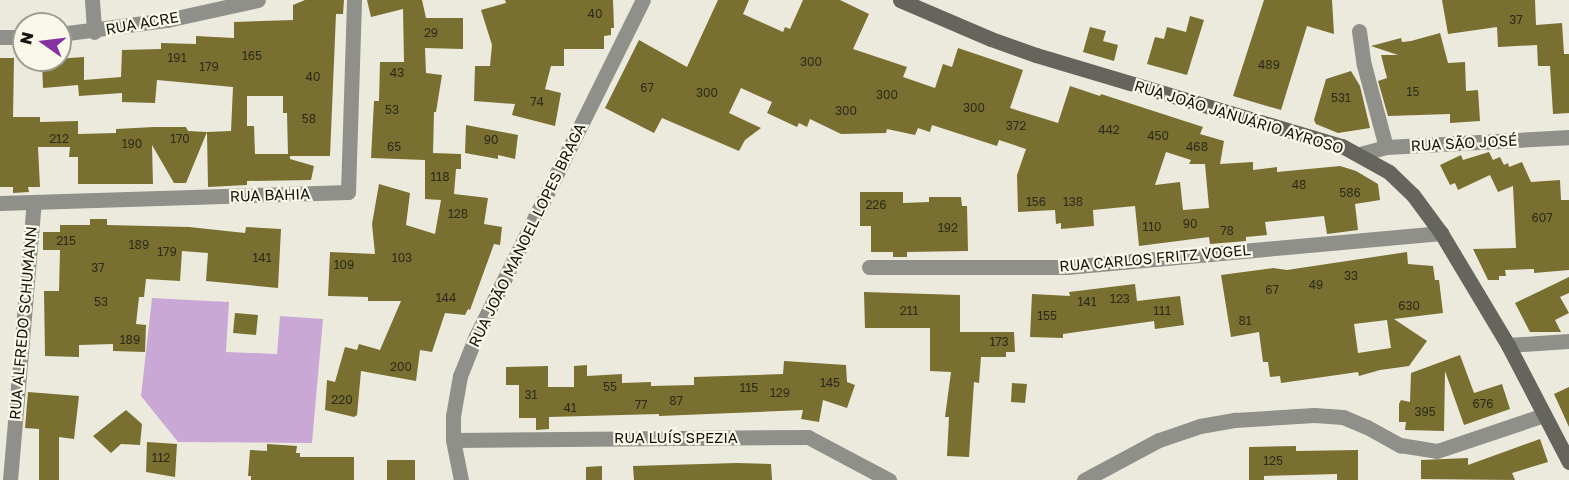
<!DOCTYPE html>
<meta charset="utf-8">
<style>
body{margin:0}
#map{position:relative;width:1569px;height:480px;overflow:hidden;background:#eceadc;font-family:"Golos Text",sans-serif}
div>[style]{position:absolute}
.green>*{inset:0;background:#caa8d5}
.building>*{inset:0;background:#786f31}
.minor>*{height:15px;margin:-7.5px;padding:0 7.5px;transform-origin:7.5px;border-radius:7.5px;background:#90908a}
.secondary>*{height:15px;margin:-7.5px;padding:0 7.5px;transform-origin:7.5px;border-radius:7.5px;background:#66655d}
span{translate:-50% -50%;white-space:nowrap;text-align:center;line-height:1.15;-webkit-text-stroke:4.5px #f9f8e9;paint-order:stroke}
.number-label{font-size:12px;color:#2e2b18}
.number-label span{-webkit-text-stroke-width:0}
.street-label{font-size:15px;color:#151410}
.north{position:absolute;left:12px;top:12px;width:60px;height:60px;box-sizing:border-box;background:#f9f8e9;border:2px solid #9e9d92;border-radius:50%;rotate:284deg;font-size:16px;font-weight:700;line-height:24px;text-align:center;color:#151410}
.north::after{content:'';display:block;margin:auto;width:21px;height:27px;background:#86319f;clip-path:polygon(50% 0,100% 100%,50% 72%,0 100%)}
</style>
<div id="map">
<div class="green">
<div style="clip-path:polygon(152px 298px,229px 302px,226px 352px,277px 354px,280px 316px,323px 319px,312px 443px,178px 442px,141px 396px)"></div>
</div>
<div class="building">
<div style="clip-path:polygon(evenodd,305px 0,344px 0,343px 14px,336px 14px,330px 156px,290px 156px,290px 159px,314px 166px,311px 180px,247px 181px,247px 185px,208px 187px,207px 132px,231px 131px,233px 87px,157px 80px,155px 103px,122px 102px,122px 93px,79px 96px,78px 85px,43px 88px,42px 60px,84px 57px,84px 80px,121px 77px,122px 50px,161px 49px,161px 43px,196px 44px,196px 36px,234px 38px,234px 22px,293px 20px,293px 5px,305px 0,247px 96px,283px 96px,283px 113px,287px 113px,288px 154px,255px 154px,254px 126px,247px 126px,247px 96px)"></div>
<div style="clip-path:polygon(367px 0,422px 0,426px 18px,463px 18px,463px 49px,425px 48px,426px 73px,442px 75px,436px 112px,434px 112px,433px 153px,461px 154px,461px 169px,456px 169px,454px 194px,488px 198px,484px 224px,502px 227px,500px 245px,494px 244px,470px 310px,468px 309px,465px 315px,445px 313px,432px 352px,420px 350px,416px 381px,361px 371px,357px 415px,354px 417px,325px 410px,327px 380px,335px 382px,345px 347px,357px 350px,359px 344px,380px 350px,401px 301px,368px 301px,368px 297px,328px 296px,330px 252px,375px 254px,372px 224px,379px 184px,410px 193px,406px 225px,435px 234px,441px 200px,425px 199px,425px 160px,371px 158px,374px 101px,379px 101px,380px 62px,404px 62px,403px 9px,371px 17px)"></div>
<div style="clip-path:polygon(505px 0,613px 0,614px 28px,611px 28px,611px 35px,604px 36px,604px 49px,564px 49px,564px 66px,551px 66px,545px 89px,561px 93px,555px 126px,512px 115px,515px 104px,474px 101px,475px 66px,490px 66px,492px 45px,481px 10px,506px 3px)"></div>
<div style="clip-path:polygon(evenodd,718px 0,749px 0,743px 14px,783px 32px,785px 27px,790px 29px,803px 0,840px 0,869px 14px,853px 49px,907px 67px,903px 77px,935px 88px,943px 64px,952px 67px,958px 48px,1023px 70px,1010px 108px,1058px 123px,1070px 86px,1100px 96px,1101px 94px,1203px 127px,1200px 134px,1224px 141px,1220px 164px,1253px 162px,1253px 170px,1277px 167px,1277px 172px,1340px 166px,1356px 171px,1378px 184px,1380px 200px,1355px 204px,1358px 230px,1327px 234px,1324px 216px,1265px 222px,1267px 235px,1246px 237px,1246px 241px,1210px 244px,1209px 237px,1139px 246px,1135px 206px,1093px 210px,1094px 226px,1061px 229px,1061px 223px,1056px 224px,1055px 210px,1018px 212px,1017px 175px,1026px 149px,999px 140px,997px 146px,932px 125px,930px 132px,918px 128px,915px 135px,887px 129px,886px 133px,841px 134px,810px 119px,807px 127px,799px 123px,797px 127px,767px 113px,772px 102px,741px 88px,729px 113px,761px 128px,745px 140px,739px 151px,662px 118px,654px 133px,605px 108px,639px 40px,687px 67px,718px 0,1166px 152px,1191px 160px,1189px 164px,1205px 164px,1209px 208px,1183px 210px,1180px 182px,1155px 185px,1166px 152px)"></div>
<div style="clip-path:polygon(1264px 0,1332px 0,1334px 34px,1307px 26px,1281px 110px,1233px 96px)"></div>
<div style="clip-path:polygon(1442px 0,1535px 0,1536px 25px,1562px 23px,1564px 54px,1569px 54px,1569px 113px,1553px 114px,1550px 66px,1538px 66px,1537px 45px,1498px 47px,1497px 27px,1448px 34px)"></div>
<div style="clip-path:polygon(1190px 16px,1204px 20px,1187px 75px,1147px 64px,1155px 37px,1164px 39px,1167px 27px,1186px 32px)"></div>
<div style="clip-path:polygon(1090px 27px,1106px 31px,1103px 41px,1118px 45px,1114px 61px,1083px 52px)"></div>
<div style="clip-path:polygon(1440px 33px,1448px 63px,1465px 62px,1466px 91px,1478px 90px,1480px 121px,1450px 123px,1450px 114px,1388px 116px,1378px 81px,1387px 78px,1381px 55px,1398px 55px,1371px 46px,1401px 38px,1402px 42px,1411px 41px)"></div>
<div style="clip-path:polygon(0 58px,14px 58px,13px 117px,40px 117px,40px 122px,78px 121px,78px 134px,116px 133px,116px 129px,154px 127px,186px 127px,188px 131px,207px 132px,186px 183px,174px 183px,152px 145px,153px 184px,78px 184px,78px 157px,69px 157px,70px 147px,38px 147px,40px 187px,28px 187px,29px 192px,13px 193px,13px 187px,0 187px)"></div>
<div style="clip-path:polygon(1351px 71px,1360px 86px,1370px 128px,1338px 133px,1316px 124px,1314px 120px,1326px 79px)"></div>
<div style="clip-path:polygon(466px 125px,518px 135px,515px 159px,498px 155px,498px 159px,465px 153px)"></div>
<div style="clip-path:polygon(1489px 152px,1493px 160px,1500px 157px,1504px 165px,1508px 163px,1509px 167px,1522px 162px,1531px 182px,1560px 180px,1561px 200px,1569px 200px,1569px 270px,1534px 273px,1534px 269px,1505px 270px,1506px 276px,1499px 276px,1499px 280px,1488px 280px,1473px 249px,1516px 248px,1513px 186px,1498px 192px,1490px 175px,1458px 190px,1455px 183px,1450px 185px,1440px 165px,1461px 155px,1463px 160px)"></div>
<div style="clip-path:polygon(860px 192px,903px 192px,903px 203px,929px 202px,929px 197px,961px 197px,962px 206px,967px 206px,968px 251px,907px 252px,907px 257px,893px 257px,893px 252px,871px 252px,871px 226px,860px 226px)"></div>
<div style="clip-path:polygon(90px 219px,107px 219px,107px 225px,189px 227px,245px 233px,246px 227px,281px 229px,278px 288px,206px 281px,208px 253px,182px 251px,180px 281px,146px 279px,144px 297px,139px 297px,136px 324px,146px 325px,145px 352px,113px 351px,113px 344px,79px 345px,79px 357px,45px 356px,44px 291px,59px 291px,60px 250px,43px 250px,43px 232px,60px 232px,60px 225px,90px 225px)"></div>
<div style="clip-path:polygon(evenodd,1407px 252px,1408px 264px,1433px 266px,1435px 280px,1439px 280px,1443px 313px,1394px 319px,1427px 341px,1409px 366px,1380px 370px,1359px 376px,1358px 372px,1281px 383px,1280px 376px,1270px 377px,1268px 362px,1263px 362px,1259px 332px,1231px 337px,1221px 275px,1273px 268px,1287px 270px,1407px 252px,1387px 320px,1391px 348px,1358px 353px,1354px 324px,1387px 320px)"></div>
<div style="clip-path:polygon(1569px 277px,1569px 293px,1560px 297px,1569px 313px,1555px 320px,1561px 332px,1530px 332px,1515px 303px)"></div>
<div style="clip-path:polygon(1135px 284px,1137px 301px,1180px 296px,1184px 325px,1155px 329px,1154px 321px,1063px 334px,1063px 338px,1030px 337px,1032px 294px,1070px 296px,1069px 292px)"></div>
<div style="clip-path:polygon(864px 292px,960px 295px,960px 332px,1014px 332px,1015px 352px,1006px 352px,1006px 357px,981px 357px,979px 383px,974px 382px,969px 457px,947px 456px,949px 417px,945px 417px,951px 372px,930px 371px,930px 328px,865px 328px)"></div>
<div style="clip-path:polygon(235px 313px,258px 315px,256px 335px,233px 333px)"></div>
<div style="clip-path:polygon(1460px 355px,1474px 393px,1502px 384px,1510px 409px,1464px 425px,1445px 371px,1444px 431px,1405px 430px,1406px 422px,1399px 422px,1399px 404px,1401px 400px,1410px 402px,1411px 373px)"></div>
<div style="clip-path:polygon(784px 361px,846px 365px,847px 382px,855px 385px,847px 408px,823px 400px,819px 422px,801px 419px,803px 410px,659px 416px,659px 414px,549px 417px,549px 429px,536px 430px,536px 418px,519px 418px,519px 385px,506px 385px,506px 367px,548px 366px,548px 387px,574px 387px,574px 366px,587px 365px,587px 376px,622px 374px,622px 383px,651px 382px,651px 386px,694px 385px,694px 377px,783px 374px)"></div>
<div style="clip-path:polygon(1012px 383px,1027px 384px,1025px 403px,1011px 402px)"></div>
<div style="clip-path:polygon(1569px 387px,1569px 427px,1554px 394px)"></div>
<div style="clip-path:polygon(28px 392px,79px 396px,74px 439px,59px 437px,59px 480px,39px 480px,39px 429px,25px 428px)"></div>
<div style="clip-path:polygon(126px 410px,142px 424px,140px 445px,121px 444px,111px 453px,93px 436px)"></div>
<div style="clip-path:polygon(1540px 439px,1548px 462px,1512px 473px,1515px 480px,1421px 479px,1421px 460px,1468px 458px,1468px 465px)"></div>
<div style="clip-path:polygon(147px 442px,177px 444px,175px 477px,146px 472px)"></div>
<div style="clip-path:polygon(267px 444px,297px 446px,296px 453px,300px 453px,300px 457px,354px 457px,354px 480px,251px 480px,251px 476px,248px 476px,250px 450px,267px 451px)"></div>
<div style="clip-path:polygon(1296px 446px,1296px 451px,1358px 450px,1358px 480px,1337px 480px,1337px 474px,1264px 476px,1264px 480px,1249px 480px,1249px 447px)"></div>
<div style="clip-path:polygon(387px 460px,415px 460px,415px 480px,387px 480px)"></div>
<div style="clip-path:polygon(737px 463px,771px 464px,772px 480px,634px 480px,633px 466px)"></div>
<div style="clip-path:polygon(602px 466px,602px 480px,586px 480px,586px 467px)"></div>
</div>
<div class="minor">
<div style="left:92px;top:0;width:32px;rotate:86deg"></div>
<div style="left:1359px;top:31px;width:34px;rotate:82deg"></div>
<div style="left:1364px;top:65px;width:85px;rotate:75deg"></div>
<div style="left:60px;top:34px;width:108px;rotate:-7.5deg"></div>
<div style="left:167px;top:20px;width:93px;rotate:-12.4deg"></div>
<div style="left:0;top:37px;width:24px"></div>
<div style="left:1360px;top:154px;width:27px;rotate:-15deg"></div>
<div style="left:1386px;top:147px;width:183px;rotate:-3.1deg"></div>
<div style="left:0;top:203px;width:348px;rotate:-1.8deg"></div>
<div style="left:348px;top:192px;width:192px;rotate:-88.2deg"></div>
<div style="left:869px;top:267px;width:198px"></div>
<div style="left:1067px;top:267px;width:376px;rotate:-5.2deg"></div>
<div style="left:1508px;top:345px;width:61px;rotate:-3.8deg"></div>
<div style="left:453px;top:440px;width:355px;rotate:-0.5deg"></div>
<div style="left:808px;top:437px;width:92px;rotate:28deg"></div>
<div style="left:10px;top:480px;width:279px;rotate:-85.1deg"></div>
<div style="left:461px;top:480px;width:41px;rotate:-101.3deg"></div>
<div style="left:453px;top:440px;width:24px;rotate:-90deg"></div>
<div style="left:453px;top:416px;width:41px;rotate:-80.1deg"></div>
<div style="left:460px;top:376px;width:43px;rotate:-68.2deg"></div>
<div style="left:476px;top:336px;width:375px;rotate:-63.6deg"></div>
<div style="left:1084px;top:480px;width:85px;rotate:-28.1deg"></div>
<div style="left:1159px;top:440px;width:43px;rotate:-18.9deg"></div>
<div style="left:1200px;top:426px;width:36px;rotate:-10deg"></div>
<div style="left:1235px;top:420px;width:79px;rotate:-3.6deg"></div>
<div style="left:1314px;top:415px;width:29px;rotate:4deg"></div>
<div style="left:1343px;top:417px;width:26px;rotate:23deg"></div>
<div style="left:1367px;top:427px;width:38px;rotate:29deg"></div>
<div style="left:1400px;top:445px;width:37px;rotate:9deg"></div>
<div style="left:1437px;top:451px;width:113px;rotate:-18.6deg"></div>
</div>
<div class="secondary">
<div style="left:900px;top:0;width:99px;rotate:23.2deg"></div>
<div style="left:991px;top:39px;width:48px;rotate:19.6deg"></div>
<div style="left:1036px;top:55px;width:319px;rotate:16.6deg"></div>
<div style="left:1342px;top:146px;width:54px;rotate:29deg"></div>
<div style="left:1389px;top:172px;width:33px;rotate:44deg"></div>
<div style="left:1413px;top:195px;width:47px;rotate:53.6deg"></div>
<div style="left:1441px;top:233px;width:131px;rotate:59.1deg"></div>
<div style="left:1508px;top:345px;width:132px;rotate:62.5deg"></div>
</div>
<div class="number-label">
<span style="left:595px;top:14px">40</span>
<span style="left:1516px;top:20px">37</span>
<span style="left:431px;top:33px">29</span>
<span style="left:252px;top:56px">165</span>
<span style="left:177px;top:58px">191</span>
<span style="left:811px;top:62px">300</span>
<span style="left:1269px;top:65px">489</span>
<span style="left:209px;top:67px">179</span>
<span style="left:397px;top:73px">43</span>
<span style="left:313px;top:77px">40</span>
<span style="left:647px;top:88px">67</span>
<span style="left:1413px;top:92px">15</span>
<span style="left:707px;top:93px">300</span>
<span style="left:887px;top:95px">300</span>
<span style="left:1341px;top:98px">531</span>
<span style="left:537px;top:102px">74</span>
<span style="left:974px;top:108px">300</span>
<span style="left:392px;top:110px">53</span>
<span style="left:846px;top:111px">300</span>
<span style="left:309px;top:119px">58</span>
<span style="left:1016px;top:126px">372</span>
<span style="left:1109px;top:130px">442</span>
<span style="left:1158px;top:136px">450</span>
<span style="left:59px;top:139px">212</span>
<span style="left:180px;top:139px">170</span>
<span style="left:491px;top:140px">90</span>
<span style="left:132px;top:144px">190</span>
<span style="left:394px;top:147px">65</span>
<span style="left:1197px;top:147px">468</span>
<span style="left:440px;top:177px">118</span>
<span style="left:1299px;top:185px">48</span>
<span style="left:1350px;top:193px">586</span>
<span style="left:1036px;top:202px">156</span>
<span style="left:1073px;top:202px">138</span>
<span style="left:876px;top:205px">226</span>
<span style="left:458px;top:214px">128</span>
<span style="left:1542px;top:218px">607</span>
<span style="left:1190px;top:224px">90</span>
<span style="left:1152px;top:227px">110</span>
<span style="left:948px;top:228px">192</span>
<span style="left:1227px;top:231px">78</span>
<span style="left:66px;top:241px">215</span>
<span style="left:139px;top:245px">189</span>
<span style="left:167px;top:252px">179</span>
<span style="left:262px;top:258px">141</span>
<span style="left:402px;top:258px">103</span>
<span style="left:344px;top:265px">109</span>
<span style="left:98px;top:268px">37</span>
<span style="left:1351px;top:276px">33</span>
<span style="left:1316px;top:285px">49</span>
<span style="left:1272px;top:290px">67</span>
<span style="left:446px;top:298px">144</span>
<span style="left:1120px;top:299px">123</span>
<span style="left:101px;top:302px">53</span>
<span style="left:1087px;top:302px">141</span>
<span style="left:1409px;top:306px">630</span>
<span style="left:909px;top:311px">211</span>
<span style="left:1162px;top:311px">111</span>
<span style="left:1047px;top:316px">155</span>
<span style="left:1245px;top:321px">81</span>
<span style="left:130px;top:340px">189</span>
<span style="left:999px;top:342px">173</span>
<span style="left:401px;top:367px">200</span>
<span style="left:830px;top:383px">145</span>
<span style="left:610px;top:387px">55</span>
<span style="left:749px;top:388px">115</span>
<span style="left:780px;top:393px">129</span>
<span style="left:531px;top:395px">31</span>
<span style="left:342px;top:400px">220</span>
<span style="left:676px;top:401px">87</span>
<span style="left:1483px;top:404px">676</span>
<span style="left:641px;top:405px">77</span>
<span style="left:570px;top:408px">41</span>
<span style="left:1425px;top:412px">395</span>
<span style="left:161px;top:458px">112</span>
<span style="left:1273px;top:461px">125</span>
</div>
<div class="street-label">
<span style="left:142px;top:23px;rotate:-10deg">RUA ACRE</span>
<span style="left:1239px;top:117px;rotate:17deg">RUA JOÃO JANUÁRIO AYROSO</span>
<span style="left:1464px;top:143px;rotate:-3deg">RUA SÃO JOSÉ</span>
<span style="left:270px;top:195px;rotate:-2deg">RUA BAHIA</span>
<span style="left:527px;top:235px;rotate:-64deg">RUA JOÃO MANOEL LOPES BRAGA</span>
<span style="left:1155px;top:258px;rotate:-5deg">RUA CARLOS FRITZ VOGEL</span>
<span style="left:23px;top:323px;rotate:-85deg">RUA ALFREDO SCHUMANN</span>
<span style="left:676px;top:438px">RUA LUÍS SPEZIA</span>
</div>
<div class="north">N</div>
</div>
